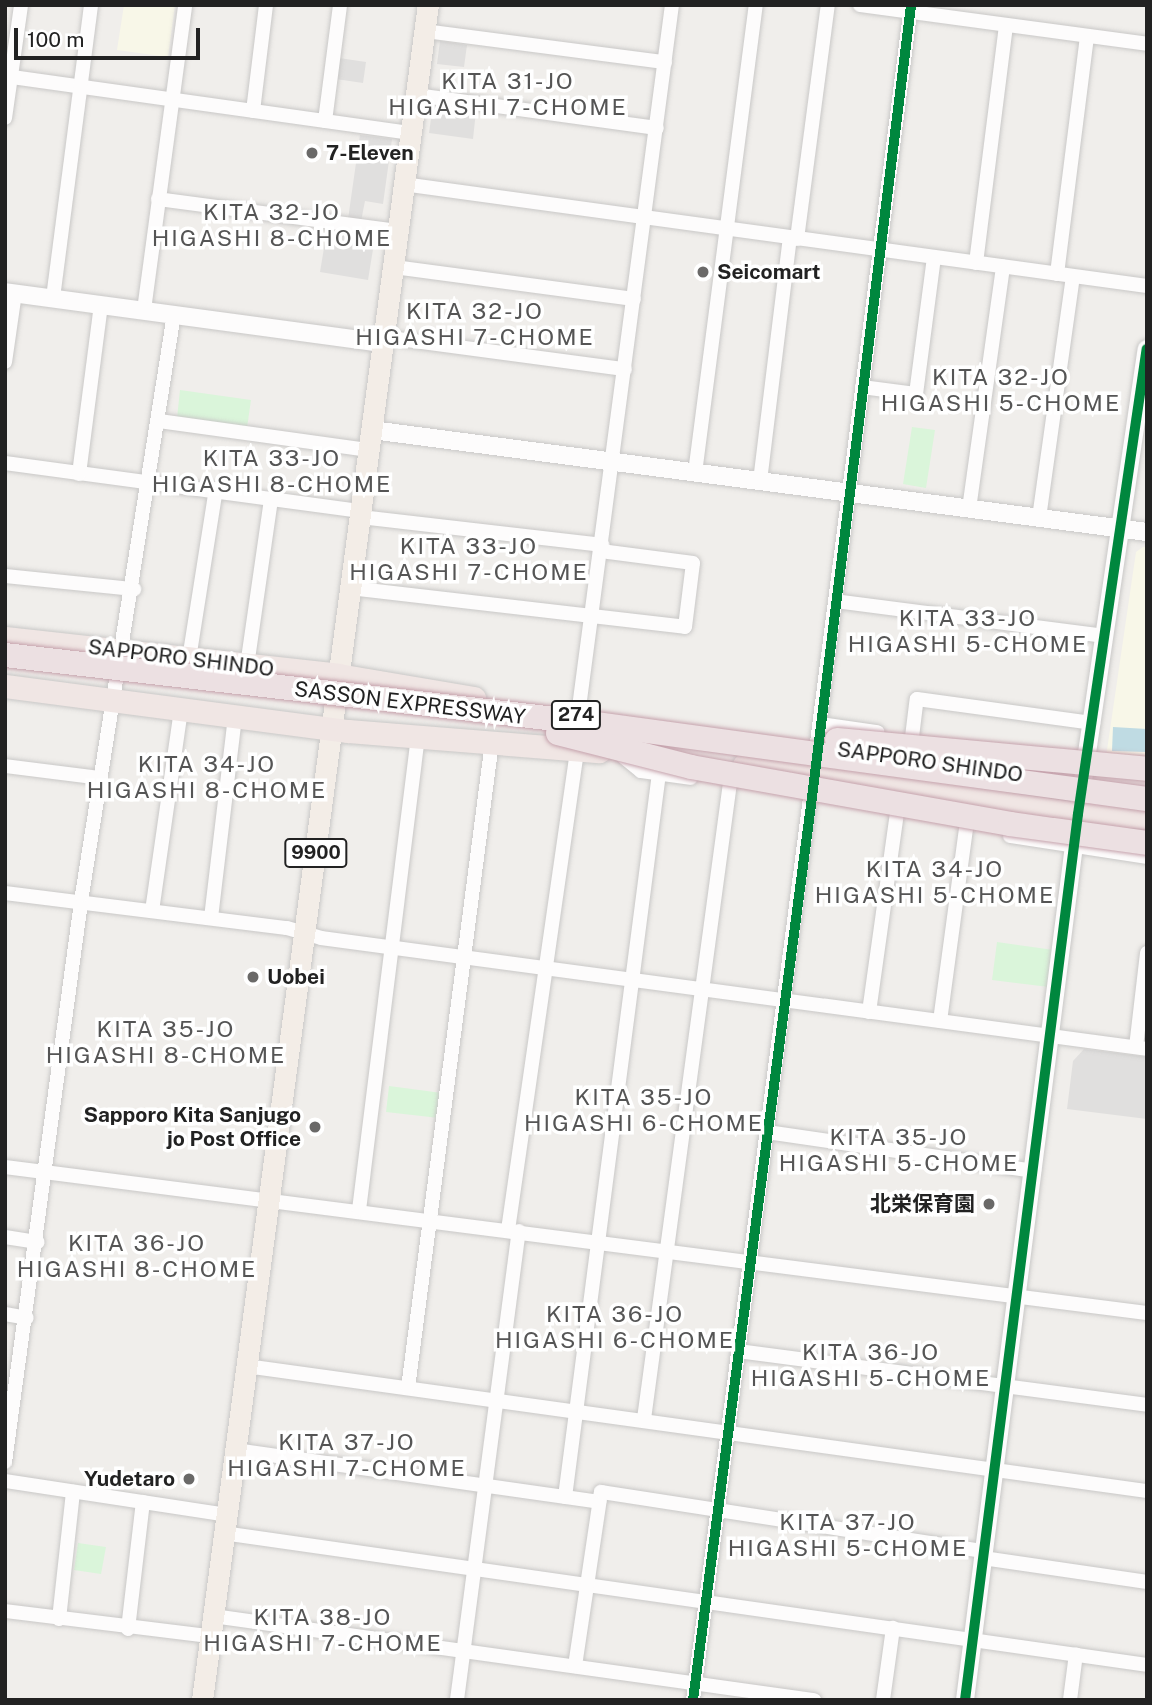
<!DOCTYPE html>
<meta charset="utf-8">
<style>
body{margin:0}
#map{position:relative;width:1152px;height:1705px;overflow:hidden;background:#f0eeeb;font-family:"Public Sans","Noto Sans JP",sans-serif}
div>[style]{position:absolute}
.education>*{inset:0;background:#f8f7e8}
.park>*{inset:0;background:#daf5da}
.parking>*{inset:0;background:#e0dfde}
.water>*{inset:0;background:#bfdbe3}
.roads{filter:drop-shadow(0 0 2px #c9c8c7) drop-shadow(0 0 2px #c9c8c7)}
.minor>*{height:14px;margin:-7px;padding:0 7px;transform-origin:7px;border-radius:7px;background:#fdfcfc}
.tertiary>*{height:18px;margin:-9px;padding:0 9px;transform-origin:9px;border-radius:9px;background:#fdfcfc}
.primary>*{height:21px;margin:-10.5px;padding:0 10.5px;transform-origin:10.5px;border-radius:10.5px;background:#f3ede7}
.trunk>*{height:23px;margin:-11.5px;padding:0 11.5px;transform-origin:11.5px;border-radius:11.5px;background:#f0e6e4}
.bridges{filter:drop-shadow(0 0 2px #c5a2ac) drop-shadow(0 0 2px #c5a2ac)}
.motorway-bridge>*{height:24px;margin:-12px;padding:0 12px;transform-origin:12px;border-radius:12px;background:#ece0e2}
.cycleway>*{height:10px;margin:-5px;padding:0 5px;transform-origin:5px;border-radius:5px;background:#00873e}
.dots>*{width:19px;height:19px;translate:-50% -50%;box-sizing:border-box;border:4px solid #fff;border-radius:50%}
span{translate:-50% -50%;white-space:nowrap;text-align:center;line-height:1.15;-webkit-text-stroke:7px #fff;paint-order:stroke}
.shield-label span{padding:2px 5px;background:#fff;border:2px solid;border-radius:5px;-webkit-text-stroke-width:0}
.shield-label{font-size:19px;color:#222;font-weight:700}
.poi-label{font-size:21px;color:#222;font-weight:700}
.left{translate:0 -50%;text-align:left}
.right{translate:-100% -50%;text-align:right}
.street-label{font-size:21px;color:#222}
.neighbourhood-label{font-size:23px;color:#555;letter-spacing:2px}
.frame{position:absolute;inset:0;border:7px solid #222;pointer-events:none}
.scale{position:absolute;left:14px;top:28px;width:186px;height:32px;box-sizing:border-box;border:4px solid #222;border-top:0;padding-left:9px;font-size:21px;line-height:24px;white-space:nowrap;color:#222;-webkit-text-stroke:5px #fff;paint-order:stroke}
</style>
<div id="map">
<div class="education">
<div style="clip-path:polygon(124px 5px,175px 5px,168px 57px,117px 50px)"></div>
<div style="clip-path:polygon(1143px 547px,1147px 547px,1147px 760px,1106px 757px,1136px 552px)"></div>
</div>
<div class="park">
<div style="clip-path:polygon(180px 390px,251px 400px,247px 428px,177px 418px)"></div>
<div style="clip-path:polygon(912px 427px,935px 430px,926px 488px,903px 484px)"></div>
<div style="clip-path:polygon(997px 942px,1054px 950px,1049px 987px,992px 980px)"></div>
<div style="clip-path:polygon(389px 1086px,442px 1093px,439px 1118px,386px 1112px)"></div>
<div style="clip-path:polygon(78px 1543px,106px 1547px,101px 1574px,74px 1570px)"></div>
</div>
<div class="parking">
<div style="clip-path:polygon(440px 41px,467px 45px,464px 67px,437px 64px)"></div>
<div style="clip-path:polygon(339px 58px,366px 62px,363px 83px,336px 79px)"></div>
<div style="clip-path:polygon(433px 104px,476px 111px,473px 139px,429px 133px)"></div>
<div style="clip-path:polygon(360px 135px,392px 139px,383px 204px,365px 201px,361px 221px,348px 219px)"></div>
<div style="clip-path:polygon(327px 230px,375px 237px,368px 280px,320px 272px)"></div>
<div style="clip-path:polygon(1084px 1049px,1147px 1057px,1147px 1119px,1067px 1109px,1073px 1061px)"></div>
</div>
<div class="water">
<div style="clip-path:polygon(1113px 727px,1147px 729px,1147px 752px,1112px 751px)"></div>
</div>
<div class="roads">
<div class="minor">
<div style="left:860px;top:5px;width:290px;rotate:7.7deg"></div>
<div style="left:425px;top:31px;width:242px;rotate:7.4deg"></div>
<div style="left:5px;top:76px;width:410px;rotate:8deg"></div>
<div style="left:416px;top:95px;width:243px;rotate:7.8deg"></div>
<div style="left:253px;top:111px;width:107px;rotate:-83deg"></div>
<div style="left:5px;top:118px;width:114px;rotate:-81.9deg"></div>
<div style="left:325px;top:121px;width:117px;rotate:-82.6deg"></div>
<div style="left:403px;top:184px;width:751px;rotate:7.81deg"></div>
<div style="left:158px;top:199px;width:242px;rotate:7.6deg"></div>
<div style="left:797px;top:239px;width:236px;rotate:-82.5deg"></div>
<div style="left:976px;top:263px;width:240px;rotate:-82.8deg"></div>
<div style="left:394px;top:267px;width:242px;rotate:7.6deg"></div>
<div style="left:1057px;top:274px;width:240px;rotate:-82.8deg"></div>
<div style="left:53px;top:298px;width:295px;rotate:-82.6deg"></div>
<div style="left:144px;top:310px;width:308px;rotate:-82.3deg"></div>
<div style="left:384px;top:337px;width:243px;rotate:7.6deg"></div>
<div style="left:5px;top:362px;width:70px;rotate:-81.8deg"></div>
<div style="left:862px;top:387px;width:54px;rotate:7.4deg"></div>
<div style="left:916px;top:394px;width:138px;rotate:-82.5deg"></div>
<div style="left:159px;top:421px;width:212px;rotate:7.9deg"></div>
<div style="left:5px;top:463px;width:359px;rotate:7.7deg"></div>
<div style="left:695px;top:473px;width:472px;rotate:-82.6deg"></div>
<div style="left:79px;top:474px;width:170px;rotate:-82.6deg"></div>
<div style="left:760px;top:481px;width:245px;rotate:-83deg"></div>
<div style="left:969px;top:509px;width:245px;rotate:-82deg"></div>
<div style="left:361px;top:517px;width:243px;rotate:6.6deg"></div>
<div style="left:1039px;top:518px;width:244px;rotate:-82deg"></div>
<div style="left:5px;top:576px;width:130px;rotate:5.8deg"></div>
<div style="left:350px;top:588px;width:337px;rotate:6.6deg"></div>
<div style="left:685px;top:627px;width:64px;rotate:-82.9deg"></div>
<div style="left:693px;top:563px;width:93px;rotate:-172.6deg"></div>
<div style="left:835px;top:601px;width:271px;rotate:7.4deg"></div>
<div style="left:189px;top:659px;width:172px;rotate:-81deg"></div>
<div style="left:247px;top:666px;width:169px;rotate:-81.8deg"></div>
<div style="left:578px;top:715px;width:716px;rotate:-82.46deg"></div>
<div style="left:820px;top:724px;width:58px;rotate:8deg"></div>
<div style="left:912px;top:737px;width:38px;rotate:-83deg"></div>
<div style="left:917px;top:699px;width:178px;rotate:7.8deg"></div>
<div style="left:620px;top:754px;width:27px;rotate:39deg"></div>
<div style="left:641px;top:771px;width:50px;rotate:8deg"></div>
<div style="left:815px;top:758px;width:759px;rotate:-82.73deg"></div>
<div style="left:5px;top:766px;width:96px;rotate:7.2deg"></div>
<div style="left:1010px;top:836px;width:139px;rotate:8.7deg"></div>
<div style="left:5px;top:893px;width:284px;rotate:7.1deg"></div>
<div style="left:287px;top:928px;width:35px;rotate:16deg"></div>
<div style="left:321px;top:938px;width:833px;rotate:7.65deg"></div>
<div style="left:152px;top:911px;width:204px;rotate:-81.8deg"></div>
<div style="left:211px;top:918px;width:203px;rotate:-83.2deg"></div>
<div style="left:869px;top:1012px;width:200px;rotate:-82deg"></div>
<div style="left:940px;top:1021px;width:195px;rotate:-82.3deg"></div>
<div style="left:1136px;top:1047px;width:95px;rotate:-83.3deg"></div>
<div style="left:767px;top:1132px;width:270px;rotate:8.3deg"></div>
<div style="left:5px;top:1167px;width:1151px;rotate:7.29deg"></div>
<div style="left:359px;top:1210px;width:478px;rotate:-82.9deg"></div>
<div style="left:508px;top:1230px;width:486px;rotate:-81.8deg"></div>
<div style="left:5px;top:1237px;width:33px;rotate:9deg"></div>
<div style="left:5px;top:1314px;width:22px;rotate:10deg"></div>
<div style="left:738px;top:1351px;width:413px;rotate:7.5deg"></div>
<div style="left:246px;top:1366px;width:910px;rotate:7.9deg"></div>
<div style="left:408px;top:1388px;width:651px;rotate:-82.59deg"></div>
<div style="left:644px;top:1419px;width:642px;rotate:-82.3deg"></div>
<div style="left:235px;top:1450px;width:368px;rotate:8.1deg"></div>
<div style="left:5px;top:1462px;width:572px;rotate:-82.27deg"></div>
<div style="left:82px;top:895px;width:588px;rotate:-81deg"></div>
<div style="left:5px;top:1481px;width:224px;rotate:8.7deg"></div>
<div style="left:565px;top:1497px;width:730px;rotate:-82.6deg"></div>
<div style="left:223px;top:1533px;width:933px;rotate:8.13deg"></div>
<div style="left:983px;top:1558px;width:166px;rotate:8.3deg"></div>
<div style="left:5px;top:1611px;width:207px;rotate:7deg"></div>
<div style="left:213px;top:1616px;width:607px;rotate:7.96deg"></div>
<div style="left:59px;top:1619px;width:128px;rotate:-83.7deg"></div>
<div style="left:128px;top:1629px;width:128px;rotate:-83.3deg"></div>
<div style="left:575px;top:1666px;width:176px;rotate:-81.5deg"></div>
<div style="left:601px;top:1492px;width:388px;rotate:8.8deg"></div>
<div style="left:457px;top:1700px;width:473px;rotate:-82.5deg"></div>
<div style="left:693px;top:1700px;width:926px;rotate:-82.61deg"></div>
<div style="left:883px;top:1700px;width:73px;rotate:-82.1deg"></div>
<div style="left:1070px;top:1700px;width:46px;rotate:-82.6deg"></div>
</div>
<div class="tertiary">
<div style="left:5px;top:292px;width:381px;rotate:7.7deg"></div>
<div style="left:372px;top:430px;width:782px;rotate:7.5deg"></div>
<div style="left:965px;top:1700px;width:893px;rotate:-82.73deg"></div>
<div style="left:1078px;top:814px;width:470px;rotate:-81.6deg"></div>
</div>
<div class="primary">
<div style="left:202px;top:1700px;width:1710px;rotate:-82.41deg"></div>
</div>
<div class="trunk">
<div style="left:5px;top:638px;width:335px;rotate:6.3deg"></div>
<div style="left:338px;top:675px;width:138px;rotate:9.6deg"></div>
<div style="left:5px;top:686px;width:346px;rotate:7.5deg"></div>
<div style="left:348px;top:731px;width:252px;rotate:4.6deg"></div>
<div style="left:744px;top:765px;width:338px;rotate:8.3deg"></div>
<div style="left:1078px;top:814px;width:69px;rotate:2.5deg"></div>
</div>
</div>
<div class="bridges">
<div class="motorway-bridge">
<div style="left:5px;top:655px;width:580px;rotate:6.63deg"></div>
<div style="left:581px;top:722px;width:571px;rotate:7.75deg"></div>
<div style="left:558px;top:733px;width:137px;rotate:14.3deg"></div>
<div style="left:691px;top:767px;width:324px;rotate:10.1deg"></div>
<div style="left:1010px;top:824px;width:138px;rotate:7.9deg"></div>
<div style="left:837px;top:740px;width:311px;rotate:5.3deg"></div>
</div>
</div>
<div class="cycleway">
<div style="left:693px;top:1700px;width:895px;rotate:-82.49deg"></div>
<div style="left:810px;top:813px;width:814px;rotate:-82.87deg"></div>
<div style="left:965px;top:1700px;width:893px;rotate:-82.73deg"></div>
<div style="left:1078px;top:814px;width:470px;rotate:-81.6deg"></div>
</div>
<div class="dots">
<div style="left:312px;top:153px;background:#6a6968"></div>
<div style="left:703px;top:272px;background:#6a6968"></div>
<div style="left:253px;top:977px;background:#6a6968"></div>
<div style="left:315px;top:1127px;background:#6a6968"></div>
<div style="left:989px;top:1204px;background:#6a6968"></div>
<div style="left:189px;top:1479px;background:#6a6968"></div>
</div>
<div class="shield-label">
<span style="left:576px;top:715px">274</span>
<span style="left:316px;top:853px">9900</span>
</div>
<div class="poi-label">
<span class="left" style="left:326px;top:153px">7-Eleven</span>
<span class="left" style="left:717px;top:272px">Seicomart</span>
<span class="left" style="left:267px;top:977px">Uobei</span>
<span class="right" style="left:301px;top:1127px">Sapporo Kita Sanjugo<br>jo Post Office</span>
<span class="right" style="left:975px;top:1204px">北栄保育園</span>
<span class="right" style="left:175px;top:1479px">Yudetaro</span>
</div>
<div class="street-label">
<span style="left:181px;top:658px;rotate:7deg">SAPPORO SHINDO</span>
<span style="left:410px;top:703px;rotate:7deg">SASSON EXPRESSWAY</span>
<span style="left:930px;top:762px;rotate:8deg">SAPPORO SHINDO</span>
</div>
<div class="neighbourhood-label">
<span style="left:508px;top:94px">KITA 31-JO<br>HIGASHI 7-CHOME</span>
<span style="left:272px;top:225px">KITA 32-JO<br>HIGASHI 8-CHOME</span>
<span style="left:475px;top:324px">KITA 32-JO<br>HIGASHI 7-CHOME</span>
<span style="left:1001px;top:390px">KITA 32-JO<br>HIGASHI 5-CHOME</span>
<span style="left:272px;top:471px">KITA 33-JO<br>HIGASHI 8-CHOME</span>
<span style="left:469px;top:559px">KITA 33-JO<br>HIGASHI 7-CHOME</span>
<span style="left:968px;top:631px">KITA 33-JO<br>HIGASHI 5-CHOME</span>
<span style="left:207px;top:777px">KITA 34-JO<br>HIGASHI 8-CHOME</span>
<span style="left:935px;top:882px">KITA 34-JO<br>HIGASHI 5-CHOME</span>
<span style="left:166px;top:1042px">KITA 35-JO<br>HIGASHI 8-CHOME</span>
<span style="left:644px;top:1110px">KITA 35-JO<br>HIGASHI 6-CHOME</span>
<span style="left:899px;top:1150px">KITA 35-JO<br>HIGASHI 5-CHOME</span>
<span style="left:137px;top:1256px">KITA 36-JO<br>HIGASHI 8-CHOME</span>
<span style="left:615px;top:1327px">KITA 36-JO<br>HIGASHI 6-CHOME</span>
<span style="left:871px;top:1365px">KITA 36-JO<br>HIGASHI 5-CHOME</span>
<span style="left:347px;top:1455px">KITA 37-JO<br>HIGASHI 7-CHOME</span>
<span style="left:848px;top:1535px">KITA 37-JO<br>HIGASHI 5-CHOME</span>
<span style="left:323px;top:1630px">KITA 38-JO<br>HIGASHI 7-CHOME</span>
</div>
<div class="frame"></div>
<div class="scale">100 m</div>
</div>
